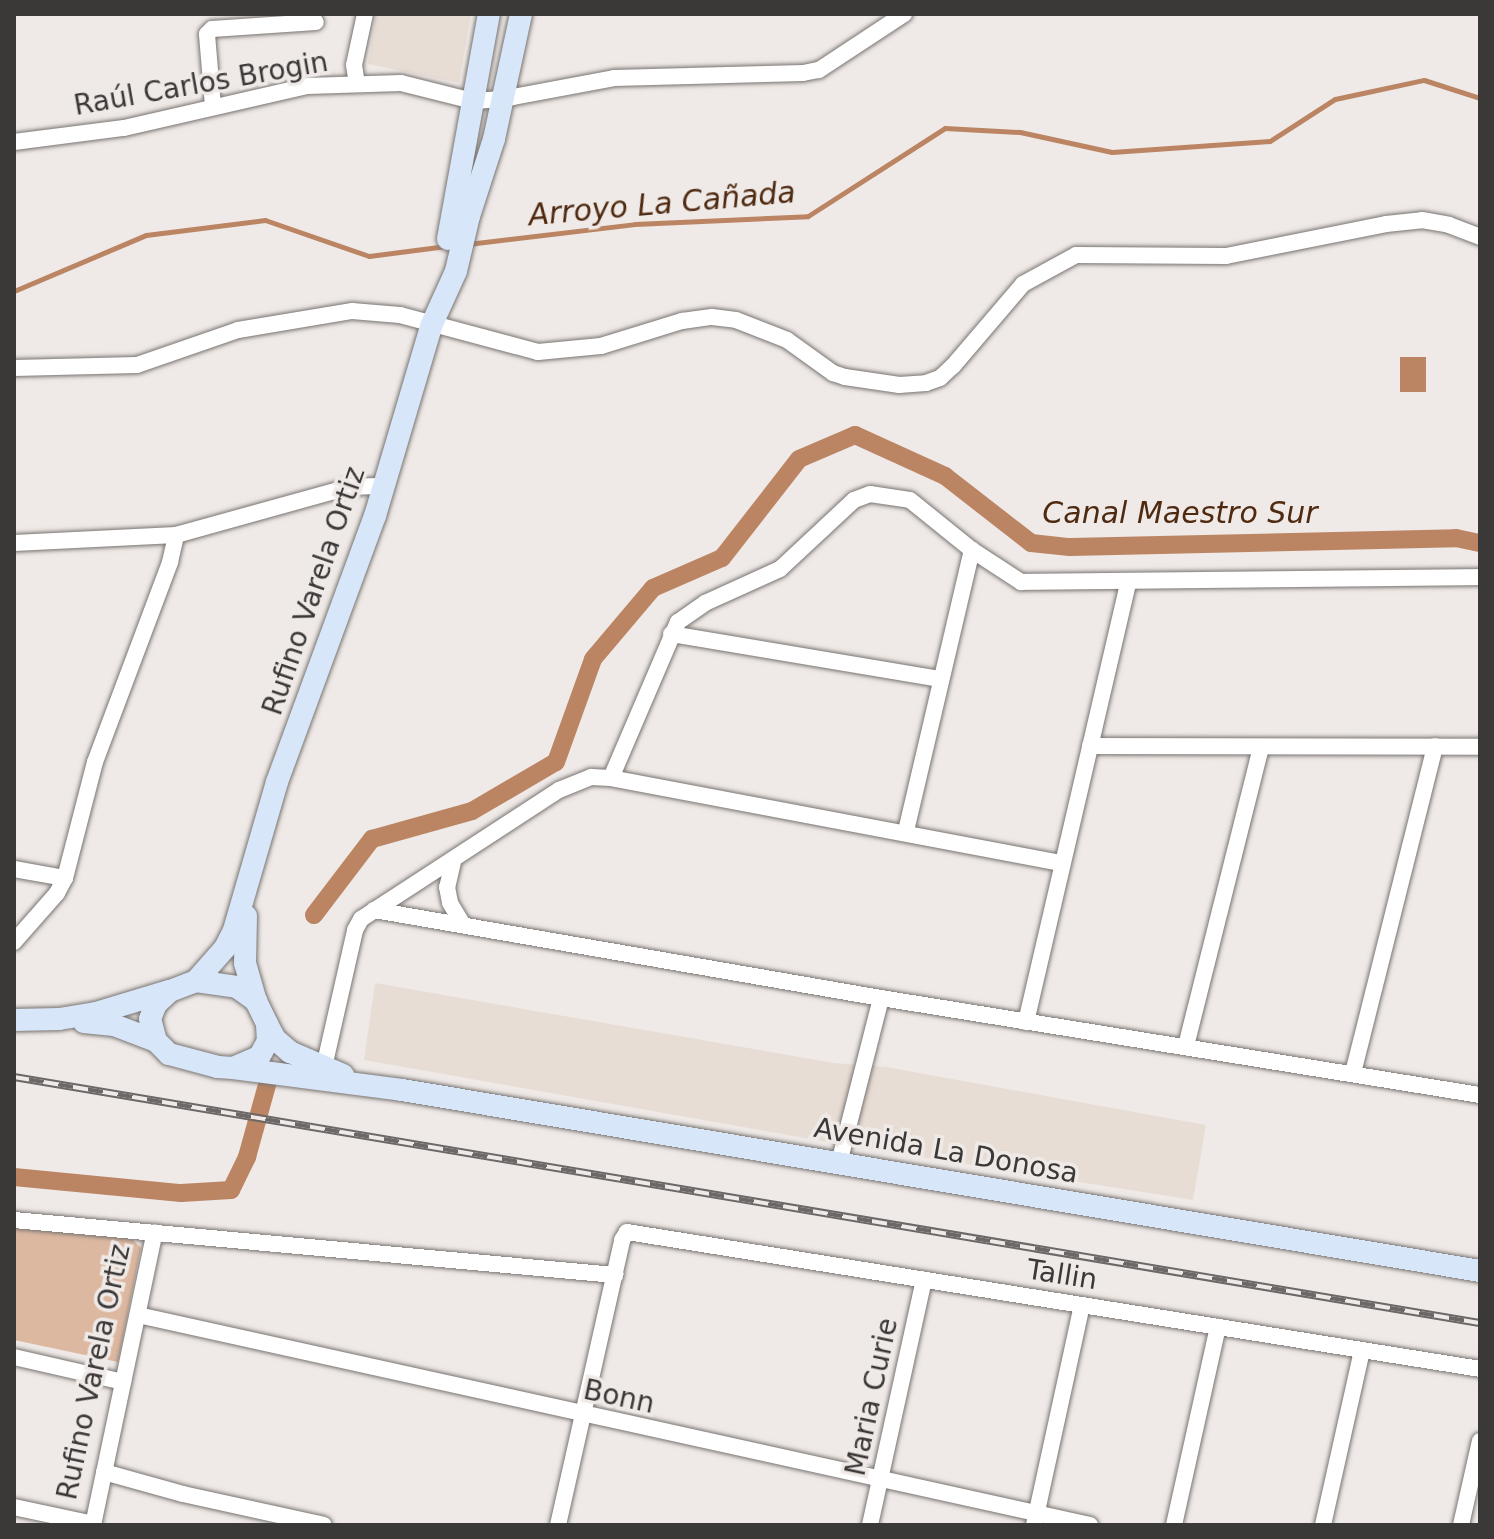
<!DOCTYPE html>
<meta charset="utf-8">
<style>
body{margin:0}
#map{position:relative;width:1494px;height:1539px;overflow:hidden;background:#efeae7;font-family:"DejaVu Sans",sans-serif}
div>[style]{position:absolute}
.built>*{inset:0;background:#e8ddd5}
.green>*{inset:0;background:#ddb8a1}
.water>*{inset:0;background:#bb8564}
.stream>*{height:5px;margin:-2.5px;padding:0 2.5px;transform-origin:2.5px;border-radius:2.5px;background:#bb8564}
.canal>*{height:18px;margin:-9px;padding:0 9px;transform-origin:9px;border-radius:9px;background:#bb8564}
.roads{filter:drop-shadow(0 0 2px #797471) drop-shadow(0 0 2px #797471)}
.minor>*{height:16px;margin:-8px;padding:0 8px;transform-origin:8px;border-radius:8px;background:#fff}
.secondary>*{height:22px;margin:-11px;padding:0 11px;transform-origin:11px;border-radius:11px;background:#d7e6f8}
.rail>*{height:8px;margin-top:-4px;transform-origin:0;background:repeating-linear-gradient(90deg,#efeae7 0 15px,#6b6867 0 30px);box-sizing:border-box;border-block:2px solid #6b6867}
span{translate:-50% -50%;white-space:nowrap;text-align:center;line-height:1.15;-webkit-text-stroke:7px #efeae7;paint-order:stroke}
.street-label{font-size:28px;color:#3b3938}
.water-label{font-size:30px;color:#4f2a11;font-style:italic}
.frame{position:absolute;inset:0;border:16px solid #3b3938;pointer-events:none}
</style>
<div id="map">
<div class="built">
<div style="clip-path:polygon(376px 14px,471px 14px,459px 83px,368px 64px)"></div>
<div style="clip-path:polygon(375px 983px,834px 1063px,886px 1067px,1206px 1125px,1193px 1200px,833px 1143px,364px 1060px)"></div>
</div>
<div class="green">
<div style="clip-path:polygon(14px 1228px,132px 1239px,141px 1248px,118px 1362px,14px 1340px)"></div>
</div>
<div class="water">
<div style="clip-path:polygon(1400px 357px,1426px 357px,1426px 392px,1400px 392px)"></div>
</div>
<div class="stream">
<div style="left:468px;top:244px;width:168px;rotate:-6.8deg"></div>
<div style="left:635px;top:224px;width:173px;rotate:-2.6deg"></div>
<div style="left:808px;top:216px;width:163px;rotate:-32.7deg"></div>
<div style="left:945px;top:128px;width:75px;rotate:3.1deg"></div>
<div style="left:1020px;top:132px;width:94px;rotate:12.3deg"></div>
<div style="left:1112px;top:152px;width:158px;rotate:-4deg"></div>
<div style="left:1270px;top:141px;width:77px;rotate:-32.9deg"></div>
<div style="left:1335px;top:99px;width:91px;rotate:-12.1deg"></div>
<div style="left:1424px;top:80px;width:59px;rotate:17.8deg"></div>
<div style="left:14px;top:291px;width:143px;rotate:-23deg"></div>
<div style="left:146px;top:235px;width:120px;rotate:-7.2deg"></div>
<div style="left:265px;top:220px;width:110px;rotate:19.1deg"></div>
<div style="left:369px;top:256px;width:78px;rotate:-7.4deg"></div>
</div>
<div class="canal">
<div style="left:314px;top:915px;width:96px;rotate:-52.7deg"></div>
<div style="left:372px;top:839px;width:104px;rotate:-15.6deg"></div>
<div style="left:472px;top:811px;width:97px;rotate:-30.3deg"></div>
<div style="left:556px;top:762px;width:109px;rotate:-70.2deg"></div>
<div style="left:593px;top:659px;width:93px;rotate:-49.8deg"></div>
<div style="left:653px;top:588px;width:75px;rotate:-23.5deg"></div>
<div style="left:722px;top:558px;width:125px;rotate:-52.1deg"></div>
<div style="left:799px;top:459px;width:61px;rotate:-23.2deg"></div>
<div style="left:855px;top:435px;width:99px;rotate:24.5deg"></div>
<div style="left:945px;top:476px;width:109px;rotate:37.9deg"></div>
<div style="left:1031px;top:543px;width:39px;rotate:6deg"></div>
<div style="left:1070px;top:547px;width:386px;rotate:-1.3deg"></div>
<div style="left:1456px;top:538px;width:25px;rotate:12deg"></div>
<div style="left:14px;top:1177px;width:168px;rotate:5.5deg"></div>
<div style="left:181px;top:1193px;width:50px;rotate:-3.4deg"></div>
<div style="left:231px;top:1190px;width:37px;rotate:-64deg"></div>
<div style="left:247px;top:1157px;width:75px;rotate:-74.5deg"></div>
</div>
<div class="roads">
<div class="minor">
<div style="left:357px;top:84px;width:19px;rotate:-99deg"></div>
<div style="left:354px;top:65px;width:52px;rotate:-77.8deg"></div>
<div style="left:213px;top:106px;width:72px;rotate:-94.8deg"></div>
<div style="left:207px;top:34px;width:7px;rotate:-45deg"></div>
<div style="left:212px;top:29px;width:104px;rotate:-3.9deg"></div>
<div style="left:14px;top:142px;width:111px;rotate:-7.3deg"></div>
<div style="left:124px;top:128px;width:188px;rotate:-12.9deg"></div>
<div style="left:307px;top:86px;width:94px;rotate:-1.8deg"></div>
<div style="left:401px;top:83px;width:74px;rotate:14deg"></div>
<div style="left:473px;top:101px;width:30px;rotate:-4deg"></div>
<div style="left:503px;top:99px;width:113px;rotate:-10.7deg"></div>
<div style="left:614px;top:78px;width:189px;rotate:-1.5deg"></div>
<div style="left:803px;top:73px;width:16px;rotate:-11deg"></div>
<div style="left:819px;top:70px;width:102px;rotate:-33.4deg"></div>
<div style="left:14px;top:368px;width:123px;rotate:-1.4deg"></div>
<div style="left:137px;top:365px;width:107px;rotate:-19.1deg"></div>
<div style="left:238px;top:330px;width:116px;rotate:-9.5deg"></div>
<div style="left:352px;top:311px;width:48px;rotate:4.8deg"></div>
<div style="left:400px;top:315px;width:143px;rotate:15deg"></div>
<div style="left:538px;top:352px;width:63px;rotate:-5.4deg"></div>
<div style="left:601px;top:346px;width:85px;rotate:-17.2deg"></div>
<div style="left:682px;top:321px;width:30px;rotate:-8deg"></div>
<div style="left:712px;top:317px;width:24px;rotate:7deg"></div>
<div style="left:736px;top:320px;width:55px;rotate:21.4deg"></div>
<div style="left:787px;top:340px;width:57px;rotate:35.7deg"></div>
<div style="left:833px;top:373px;width:13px;rotate:18deg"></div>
<div style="left:845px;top:377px;width:55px;rotate:8.4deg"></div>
<div style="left:899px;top:385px;width:27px;rotate:-4deg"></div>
<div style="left:926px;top:383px;width:15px;rotate:-20deg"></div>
<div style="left:940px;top:378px;width:18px;rotate:-43deg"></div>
<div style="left:953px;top:366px;width:108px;rotate:-49.5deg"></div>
<div style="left:1023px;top:284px;width:60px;rotate:-28.7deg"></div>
<div style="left:1076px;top:255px;width:150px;rotate:0.4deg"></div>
<div style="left:1226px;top:256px;width:163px;rotate:-11.3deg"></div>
<div style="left:1386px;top:224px;width:36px;rotate:-6deg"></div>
<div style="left:1422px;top:220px;width:27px;rotate:10deg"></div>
<div style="left:1449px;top:225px;width:33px;rotate:21deg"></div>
<div style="left:14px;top:543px;width:162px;rotate:-2.8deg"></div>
<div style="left:176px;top:535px;width:180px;rotate:-15.5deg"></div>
<div style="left:349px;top:487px;width:35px;rotate:-2deg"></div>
<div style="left:671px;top:634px;width:273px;rotate:9.5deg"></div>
<div style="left:1090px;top:746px;width:390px;rotate:0.1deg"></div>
<div style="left:611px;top:778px;width:457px;rotate:10.7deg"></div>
<div style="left:906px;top:831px;width:289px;rotate:-76.8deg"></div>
<div style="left:453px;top:862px;width:26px;rotate:103deg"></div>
<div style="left:447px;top:887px;width:16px;rotate:79deg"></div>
<div style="left:450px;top:903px;width:26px;rotate:59deg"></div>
<div style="left:14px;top:869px;width:52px;rotate:10deg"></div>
<div style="left:374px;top:910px;width:515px;rotate:9.85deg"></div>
<div style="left:881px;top:998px;width:607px;rotate:9.2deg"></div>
<div style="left:14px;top:942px;width:65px;rotate:-48.7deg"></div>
<div style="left:57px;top:893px;width:17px;rotate:-62deg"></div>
<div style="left:65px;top:878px;width:120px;rotate:-75.5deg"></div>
<div style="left:95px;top:762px;width:214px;rotate:-69.4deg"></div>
<div style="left:170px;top:562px;width:28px;rotate:-77deg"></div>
<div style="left:1026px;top:1022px;width:452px;rotate:-76.9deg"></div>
<div style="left:1186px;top:1046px;width:308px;rotate:-75.9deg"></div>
<div style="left:324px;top:1067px;width:140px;rotate:-77.2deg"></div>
<div style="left:355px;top:930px;width:13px;rotate:-61deg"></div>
<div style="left:361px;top:919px;width:236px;rotate:-33.1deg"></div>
<div style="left:559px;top:790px;width:35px;rotate:-22deg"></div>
<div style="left:591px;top:777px;width:20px;rotate:3deg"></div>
<div style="left:611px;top:778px;width:170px;rotate:-66.8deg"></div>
<div style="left:678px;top:622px;width:33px;rotate:-35deg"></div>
<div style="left:705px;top:603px;width:82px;rotate:-24.4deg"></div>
<div style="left:780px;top:569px;width:101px;rotate:-43deg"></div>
<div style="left:854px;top:500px;width:17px;rotate:-21deg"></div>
<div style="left:870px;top:494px;width:40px;rotate:8.5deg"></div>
<div style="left:910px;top:500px;width:80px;rotate:38.9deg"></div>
<div style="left:972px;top:550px;width:59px;rotate:33.1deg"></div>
<div style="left:1021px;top:582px;width:459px;rotate:-0.6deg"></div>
<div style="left:1353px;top:1073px;width:337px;rotate:-75.9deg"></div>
<div style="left:839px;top:1163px;width:170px;rotate:-75.7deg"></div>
<div style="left:14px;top:1220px;width:604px;rotate:5.23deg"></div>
<div style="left:138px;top:1315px;width:975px;rotate:12.44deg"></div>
<div style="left:14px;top:1357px;width:112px;rotate:12.9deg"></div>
<div style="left:104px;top:1472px;width:82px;rotate:15.6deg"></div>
<div style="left:183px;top:1494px;width:144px;rotate:12.4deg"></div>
<div style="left:14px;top:1507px;width:81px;rotate:12.1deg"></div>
<div style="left:93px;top:1525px;width:299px;rotate:-78.1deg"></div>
<div style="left:558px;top:1525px;width:292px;rotate:-77.3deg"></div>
<div style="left:622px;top:1240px;width:9px;rotate:-58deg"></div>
<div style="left:627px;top:1232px;width:864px;rotate:9.12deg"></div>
<div style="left:870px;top:1525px;width:251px;rotate:-77.6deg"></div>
<div style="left:1034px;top:1525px;width:225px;rotate:-77.7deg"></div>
<div style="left:1174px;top:1525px;width:203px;rotate:-77.5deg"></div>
<div style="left:1323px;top:1525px;width:179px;rotate:-77.4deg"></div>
<div style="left:1461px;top:1525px;width:86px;rotate:-77.3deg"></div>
</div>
<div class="secondary">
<div style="left:448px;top:239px;width:229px;rotate:-79.7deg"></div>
<div style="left:246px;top:916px;width:47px;rotate:91.2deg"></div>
<div style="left:245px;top:963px;width:40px;rotate:74deg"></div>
<div style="left:196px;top:981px;width:44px;rotate:-48.7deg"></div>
<div style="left:225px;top:948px;width:20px;rotate:-63deg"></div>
<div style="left:234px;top:930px;width:154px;rotate:-73.8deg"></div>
<div style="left:277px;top:782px;width:283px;rotate:-69.8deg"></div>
<div style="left:375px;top:516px;width:200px;rotate:-73.5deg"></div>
<div style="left:432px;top:324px;width:58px;rotate:-65.6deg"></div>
<div style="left:456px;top:271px;width:57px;rotate:-76.7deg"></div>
<div style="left:469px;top:216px;width:81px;rotate:-72deg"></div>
<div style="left:494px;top:139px;width:128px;rotate:-77.8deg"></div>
<div style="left:196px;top:981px;width:41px;rotate:8.3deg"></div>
<div style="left:237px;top:987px;width:24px;rotate:36deg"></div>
<div style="left:256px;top:1001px;width:25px;rotate:64deg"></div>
<div style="left:267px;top:1024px;width:17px;rotate:87deg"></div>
<div style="left:268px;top:1041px;width:18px;rotate:119deg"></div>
<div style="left:259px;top:1057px;width:28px;rotate:157deg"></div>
<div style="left:233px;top:1068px;width:15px;rotate:-176deg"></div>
<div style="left:218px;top:1067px;width:51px;rotate:-165.1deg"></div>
<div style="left:169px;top:1054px;width:18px;rotate:-135deg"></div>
<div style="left:156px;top:1041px;width:23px;rotate:-105deg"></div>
<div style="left:150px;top:1019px;width:16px;rotate:-68deg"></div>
<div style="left:156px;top:1004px;width:19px;rotate:-43deg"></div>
<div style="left:170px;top:991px;width:28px;rotate:-21deg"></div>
<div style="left:14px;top:1020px;width:45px;rotate:-1.3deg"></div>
<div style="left:59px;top:1019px;width:37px;rotate:-9deg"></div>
<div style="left:96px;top:1013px;width:76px;rotate:-16.8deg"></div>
<div style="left:84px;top:1022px;width:30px;rotate:6deg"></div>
<div style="left:114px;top:1025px;width:45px;rotate:20.9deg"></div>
<div style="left:267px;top:1024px;width:17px;rotate:62deg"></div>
<div style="left:275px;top:1039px;width:20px;rotate:41deg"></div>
<div style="left:290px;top:1052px;width:58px;rotate:23.5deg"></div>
<div style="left:233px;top:1068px;width:170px;rotate:7.4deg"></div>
<div style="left:402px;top:1090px;width:1093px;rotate:9.53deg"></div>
</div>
</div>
<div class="rail">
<div style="left:14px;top:1077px;width:1486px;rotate:9.53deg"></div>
</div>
<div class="street-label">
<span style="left:201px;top:84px;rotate:-10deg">Raúl Carlos Brogin</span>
<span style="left:314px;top:591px;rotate:-71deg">Rufino Varela Ortiz</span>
<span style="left:946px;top:1151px;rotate:10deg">Avenida La Donosa</span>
<span style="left:1062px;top:1275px;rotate:9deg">Tallin</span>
<span style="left:94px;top:1372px;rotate:-78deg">Rufino Varela Ortiz</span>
<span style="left:619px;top:1397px;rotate:12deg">Bonn</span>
<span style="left:872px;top:1397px;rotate:-78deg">Maria Curie</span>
</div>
<div class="water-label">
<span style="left:662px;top:204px;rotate:-5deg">Arroyo La Cañada</span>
<span style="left:1180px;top:513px">Canal Maestro Sur</span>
</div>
<div class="frame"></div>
</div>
